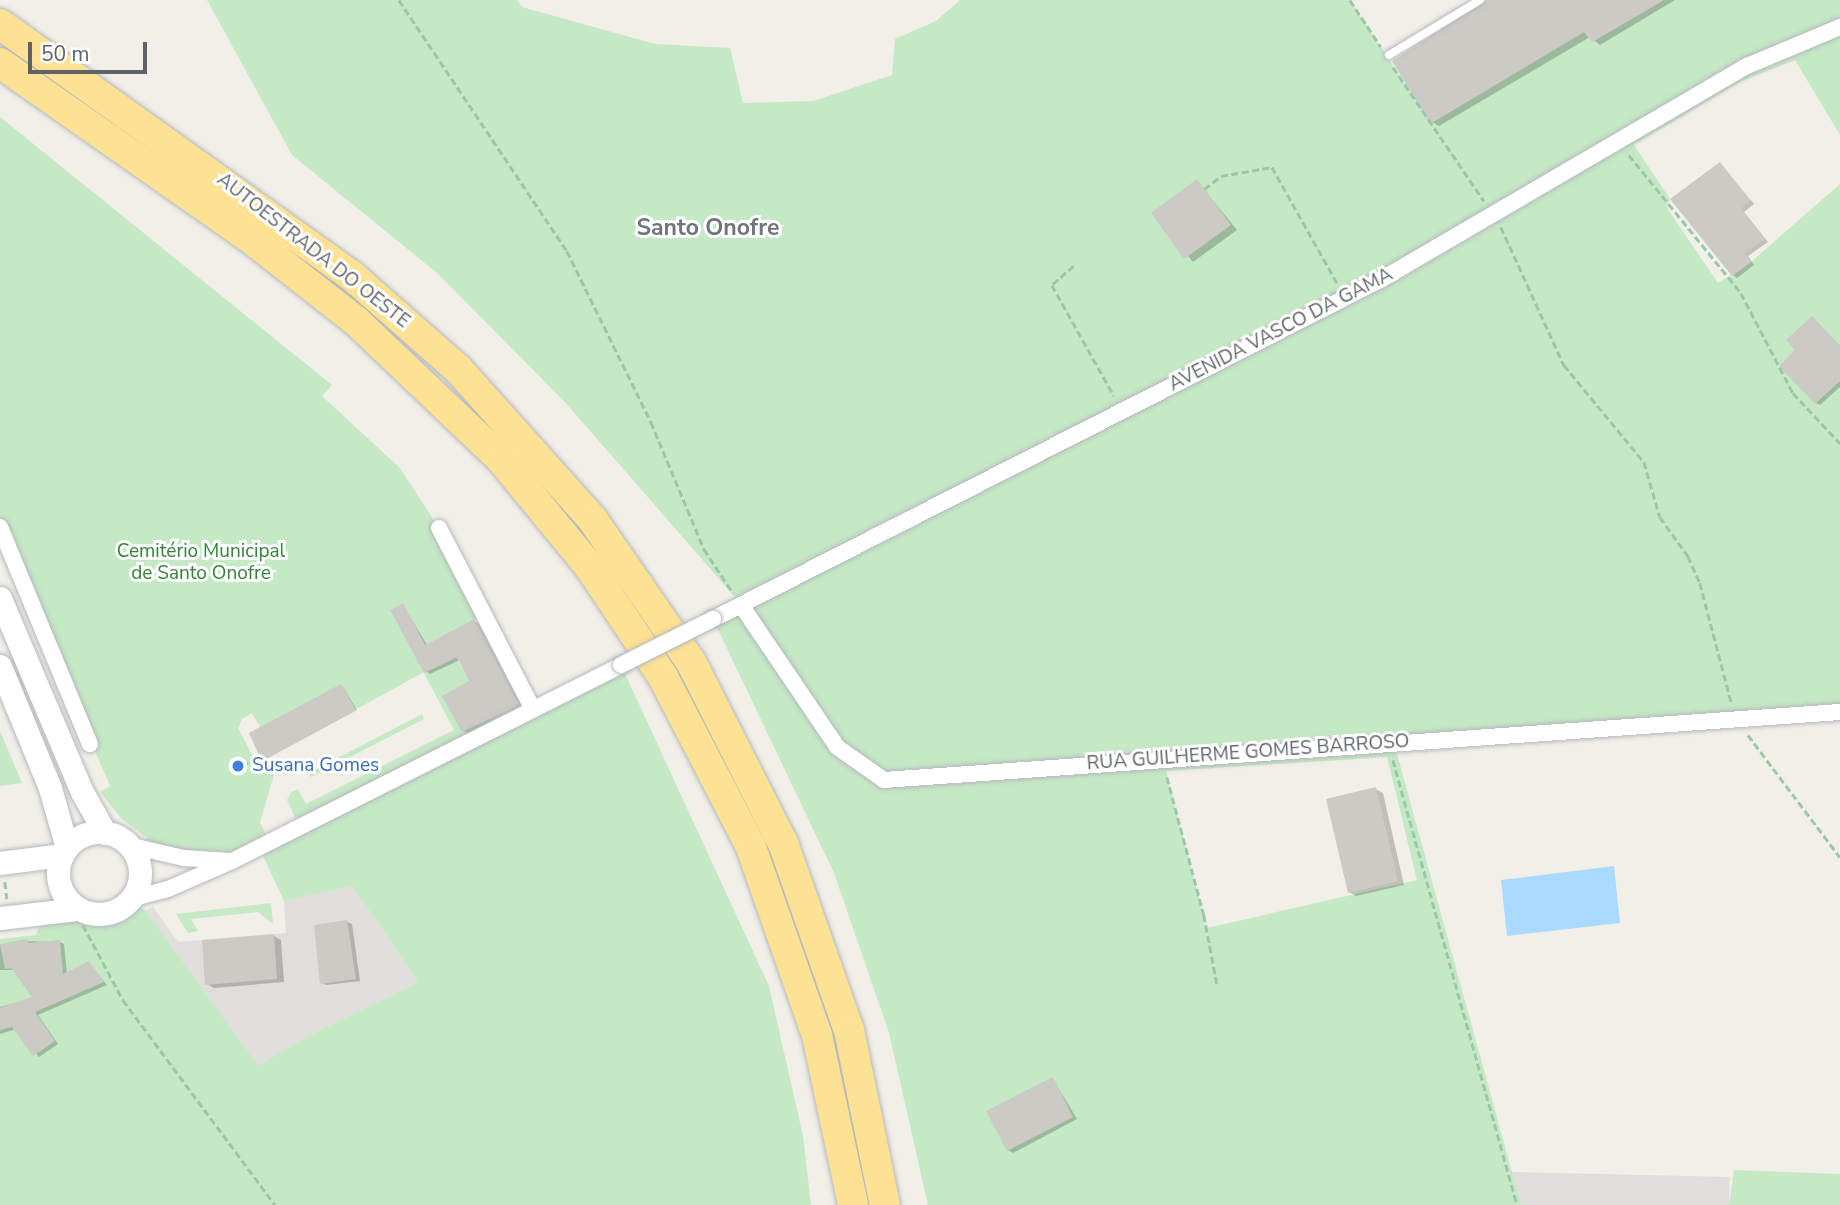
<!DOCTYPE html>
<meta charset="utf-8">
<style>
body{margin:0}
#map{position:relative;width:1840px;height:1205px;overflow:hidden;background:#f1efe8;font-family:"Nunito Sans",sans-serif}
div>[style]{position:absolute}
.industrial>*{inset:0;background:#e0deda}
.green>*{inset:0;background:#c5e8c5}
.water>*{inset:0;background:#aadaff}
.shadow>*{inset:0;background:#0003}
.building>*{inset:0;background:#cccac5}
.round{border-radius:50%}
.path>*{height:2.5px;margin-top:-1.25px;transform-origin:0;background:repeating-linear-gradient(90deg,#9cc7a9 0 7px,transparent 0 10.5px)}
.roads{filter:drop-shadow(0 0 2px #b5b8bc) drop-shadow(0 0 2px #b5b8bc)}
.lane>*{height:8px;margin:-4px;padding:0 4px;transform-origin:4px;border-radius:4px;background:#fff}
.street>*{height:16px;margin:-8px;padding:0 8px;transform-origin:8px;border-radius:8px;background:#fff}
.secondary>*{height:23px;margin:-11.5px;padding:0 11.5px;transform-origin:11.5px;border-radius:11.5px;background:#fff}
.secondary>.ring{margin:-11.5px;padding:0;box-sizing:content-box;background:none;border:23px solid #fff;border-radius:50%}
.highway>*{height:30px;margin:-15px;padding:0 15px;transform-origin:15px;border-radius:15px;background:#fde293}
.bridges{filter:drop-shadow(0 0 2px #b5b8bc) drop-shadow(0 0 2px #b5b8bc)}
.street-bridge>*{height:16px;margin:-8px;padding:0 8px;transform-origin:8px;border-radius:8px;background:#fff}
.dots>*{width:19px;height:19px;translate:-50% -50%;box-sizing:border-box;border:4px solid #fff;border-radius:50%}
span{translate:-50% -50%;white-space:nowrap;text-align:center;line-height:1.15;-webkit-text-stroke:6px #fff;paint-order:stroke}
.street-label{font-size:19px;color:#5f6368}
.park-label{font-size:19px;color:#348238}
.shop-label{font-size:19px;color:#366cbe}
.left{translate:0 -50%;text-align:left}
.quarter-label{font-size:23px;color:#70757a;font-weight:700}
.scale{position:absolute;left:28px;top:42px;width:119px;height:32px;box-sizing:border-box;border:4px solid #5f6368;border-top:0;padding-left:9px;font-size:21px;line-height:24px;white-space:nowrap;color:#5f6368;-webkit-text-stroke:5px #fff;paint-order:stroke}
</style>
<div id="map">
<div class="industrial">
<div style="clip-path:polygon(352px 886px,419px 982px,314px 1033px,258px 1067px,146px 911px,153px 907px,178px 942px,286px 933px,284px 901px)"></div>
<div style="clip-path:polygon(1510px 1172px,1730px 1177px,1729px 1205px,1521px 1205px)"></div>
</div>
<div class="green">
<div style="clip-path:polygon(evenodd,207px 0,517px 0,522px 7px,655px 44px,730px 48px,743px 103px,813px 101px,892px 75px,895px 39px,936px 21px,960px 0,1350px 0,1431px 123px,1584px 32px,1592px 42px,1664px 0,1840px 0,1840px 135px,1795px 60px,1740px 82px,1634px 145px,1670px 199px,1667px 208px,1718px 283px,1751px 262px,1840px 184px,1840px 712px,1394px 743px,1521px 1205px,928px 1205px,889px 1033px,834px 873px,713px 619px,741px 604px,564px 401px,437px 273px,292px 155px,207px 0,1387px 757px,1417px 880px,1207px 928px,1166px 771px,1387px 757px)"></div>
<div style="clip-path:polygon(0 117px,332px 385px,322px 396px,400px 468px,439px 528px,484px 614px,425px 645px,403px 603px,390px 610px,424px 672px,262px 761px,249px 733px,260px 727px,252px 713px,242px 719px,238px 728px,259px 768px,278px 761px,260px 822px,269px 841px,299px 826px,287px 800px,291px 792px,298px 789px,306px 804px,454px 730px,424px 673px,456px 657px,495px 728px,621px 665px,769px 986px,803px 1136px,811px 1205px,0 1205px,0 939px,36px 935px,43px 914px,106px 914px,130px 899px,146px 911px,258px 1066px,314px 1033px,419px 982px,352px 886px,284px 901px,259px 847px,232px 861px,136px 846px,147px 838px,121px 818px,100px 792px,110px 786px,0 528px)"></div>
<div style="clip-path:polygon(422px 714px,424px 719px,311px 777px,309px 773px)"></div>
<div style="clip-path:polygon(0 731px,22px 783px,0 786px)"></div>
<div style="clip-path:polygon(271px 903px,273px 924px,258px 912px,191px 919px,198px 931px,188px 933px,176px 914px)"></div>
<div style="clip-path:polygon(1734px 1170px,1840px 1174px,1840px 1205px,1729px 1205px)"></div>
</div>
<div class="water">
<div style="clip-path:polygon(1614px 866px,1620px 923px,1507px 936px,1501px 880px)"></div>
</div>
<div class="shadow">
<div style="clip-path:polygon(1487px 0,1675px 0,1600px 45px,1590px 37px,1439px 126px,1432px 122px)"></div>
<div style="clip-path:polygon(1720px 164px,1754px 204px,1744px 212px,1768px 242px,1748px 256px,1754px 265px,1737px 278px,1733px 275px)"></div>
<div style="clip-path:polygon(1197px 181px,1237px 230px,1193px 262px,1153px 214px)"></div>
<div style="clip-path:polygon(1813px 318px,1840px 346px,1840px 387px,1820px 405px,1816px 403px)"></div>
<div style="clip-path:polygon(403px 605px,427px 645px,474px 621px,479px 624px,522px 707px,468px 733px,463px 731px,472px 682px,460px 660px,430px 674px,425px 671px)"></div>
<div style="clip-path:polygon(343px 687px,357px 710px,264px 760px)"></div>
<div style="clip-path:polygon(237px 760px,249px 763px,243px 771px,233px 764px)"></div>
<div style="clip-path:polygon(1375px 789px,1383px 793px,1404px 885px,1356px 896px,1349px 892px)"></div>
<div style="clip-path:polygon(347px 922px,352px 924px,360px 981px,326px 985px,322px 983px)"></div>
<div style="clip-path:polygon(274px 936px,281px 940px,284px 982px,214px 988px,207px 984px)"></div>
<div style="clip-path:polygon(27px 941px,60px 942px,64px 944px,67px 974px,89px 963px,107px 985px,38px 1015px,58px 1044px,39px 1057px,16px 1029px,0 1034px,0 1007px,35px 998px,14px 970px,0 970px,0 945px)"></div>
<div style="clip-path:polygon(1053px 1079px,1077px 1119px,1013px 1153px,1008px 1150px)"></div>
</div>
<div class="building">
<div style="clip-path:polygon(1486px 0,1664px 0,1592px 42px,1584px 32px,1430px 124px,1392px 61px)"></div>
<div style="clip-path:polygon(1720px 162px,1750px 200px,1741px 209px,1765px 239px,1745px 253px,1751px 262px,1732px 276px,1670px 199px)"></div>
<div style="clip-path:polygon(1197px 179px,1231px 225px,1184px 259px,1151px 213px)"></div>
<div style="clip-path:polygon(1812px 316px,1840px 346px,1840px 381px,1815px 404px,1779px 366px,1795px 350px,1786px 340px)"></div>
<div style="clip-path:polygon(403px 603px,425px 645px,474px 619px,519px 705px,462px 732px,442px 696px,469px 681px,457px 657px,424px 673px,390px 610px)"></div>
<div style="clip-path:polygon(341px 684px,356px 710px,262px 761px,249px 733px)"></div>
<div class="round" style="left:231px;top:757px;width:16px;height:16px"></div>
<div style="clip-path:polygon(1376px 787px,1398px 881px,1348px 893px,1326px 799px)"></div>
<div style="clip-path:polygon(347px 920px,356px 979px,320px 984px,314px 925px)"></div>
<div style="clip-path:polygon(274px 934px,277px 979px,205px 985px,202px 940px)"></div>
<div style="clip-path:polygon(27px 939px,28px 943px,60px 940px,63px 974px,89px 961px,104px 982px,35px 1012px,55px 1041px,33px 1056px,12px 1027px,0 1030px,0 1008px,32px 997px,11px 968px,5px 969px,0 944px)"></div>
<div style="clip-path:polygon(1053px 1077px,1073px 1117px,1007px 1151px,986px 1111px)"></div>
</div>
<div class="path">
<div style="left:399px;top:0;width:302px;rotate:56.2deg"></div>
<div style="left:567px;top:251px;width:191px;rotate:63.8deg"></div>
<div style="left:651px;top:422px;width:138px;rotate:67.3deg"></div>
<div style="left:704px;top:549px;width:53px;rotate:56.6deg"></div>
<div style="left:1350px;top:0;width:56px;rotate:56.6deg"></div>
<div style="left:1393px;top:67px;width:162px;rotate:55.8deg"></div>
<div style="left:1629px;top:155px;width:178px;rotate:50.9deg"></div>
<div style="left:1741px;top:293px;width:113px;rotate:62.5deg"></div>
<div style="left:1793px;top:393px;width:69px;rotate:46.8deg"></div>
<div style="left:1204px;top:189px;width:21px;rotate:-37deg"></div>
<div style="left:1221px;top:176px;width:52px;rotate:-10deg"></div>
<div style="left:1272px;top:167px;width:133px;rotate:60.7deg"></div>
<div style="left:1501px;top:227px;width:152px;rotate:65.5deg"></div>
<div style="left:1564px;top:365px;width:126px;rotate:50.5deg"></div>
<div style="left:1644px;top:462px;width:57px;rotate:73.8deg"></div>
<div style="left:1660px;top:517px;width:48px;rotate:54.3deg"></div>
<div style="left:1688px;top:556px;width:30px;rotate:66deg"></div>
<div style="left:1700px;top:583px;width:126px;rotate:75.3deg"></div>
<div style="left:1074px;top:266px;width:29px;rotate:139deg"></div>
<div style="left:1052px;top:285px;width:127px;rotate:60.8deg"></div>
<div style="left:1748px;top:735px;width:153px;rotate:53deg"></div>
<div style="left:1393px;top:760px;width:462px;rotate:74.4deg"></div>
<div style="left:1167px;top:777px;width:143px;rotate:75deg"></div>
<div style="left:1204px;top:915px;width:70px;rotate:79.3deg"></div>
<div style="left:5px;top:882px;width:17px;rotate:83deg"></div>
<div style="left:83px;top:925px;width:85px;rotate:61.9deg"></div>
<div style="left:123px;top:1000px;width:255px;rotate:53.4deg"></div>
</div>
<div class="roads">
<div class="lane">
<div style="left:1389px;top:55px;width:106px;rotate:-31.1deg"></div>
</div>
<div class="street">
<div style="left:0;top:527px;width:235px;rotate:67.5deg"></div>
<div style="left:439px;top:528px;width:204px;rotate:62.6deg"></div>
<div style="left:741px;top:605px;width:171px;rotate:55.9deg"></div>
<div style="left:837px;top:747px;width:57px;rotate:35.1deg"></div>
<div style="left:884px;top:780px;width:958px;rotate:-4.07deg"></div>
<div style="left:713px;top:619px;width:750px;rotate:-26.94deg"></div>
<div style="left:1382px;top:279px;width:423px;rotate:-30.3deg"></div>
<div style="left:1747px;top:66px;width:101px;rotate:-22.8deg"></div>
<div style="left:128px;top:845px;width:57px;rotate:13.1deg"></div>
<div style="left:184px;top:858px;width:46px;rotate:3.7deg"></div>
<div style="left:130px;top:899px;width:39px;rotate:-15deg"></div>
<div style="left:168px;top:889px;width:70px;rotate:-23.6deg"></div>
<div style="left:232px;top:861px;width:436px;rotate:-26.7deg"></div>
</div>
<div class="secondary">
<div style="left:0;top:598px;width:211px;rotate:67.1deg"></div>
<div style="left:82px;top:792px;width:47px;rotate:60.7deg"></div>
<div style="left:0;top:666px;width:132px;rotate:67.7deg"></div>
<div style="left:50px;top:788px;width:62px;rotate:74.2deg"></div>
<div class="ring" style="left:58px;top:832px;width:59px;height:59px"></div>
<div style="left:0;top:863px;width:63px;rotate:-7.4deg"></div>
<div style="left:0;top:918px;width:79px;rotate:-6.6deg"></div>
</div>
<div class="highway">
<div style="left:0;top:24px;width:432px;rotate:35.6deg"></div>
<div style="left:351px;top:275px;width:142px;rotate:41.3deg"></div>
<div style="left:458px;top:369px;width:203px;rotate:48.2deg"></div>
<div style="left:593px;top:520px;width:173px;rotate:55.4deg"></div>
<div style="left:691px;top:662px;width:203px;rotate:63.1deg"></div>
<div style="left:783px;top:843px;width:198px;rotate:70.6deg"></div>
<div style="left:849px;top:1030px;width:179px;rotate:78.4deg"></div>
<div style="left:0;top:63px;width:305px;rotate:35deg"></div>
<div style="left:250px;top:238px;width:135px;rotate:38.1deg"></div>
<div style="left:356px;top:321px;width:200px;rotate:43.6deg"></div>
<div style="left:501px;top:459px;width:139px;rotate:50.6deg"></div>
<div style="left:589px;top:566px;width:133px;rotate:56.3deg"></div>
<div style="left:663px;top:677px;width:191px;rotate:62.6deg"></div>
<div style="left:751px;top:847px;width:199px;rotate:70.7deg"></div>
<div style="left:817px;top:1035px;width:174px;rotate:78deg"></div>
</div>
</div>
<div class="bridges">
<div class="street-bridge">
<div style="left:621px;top:665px;width:103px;rotate:-26.6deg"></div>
</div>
</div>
<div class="dots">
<div style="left:238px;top:766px;background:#3f7fe0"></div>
</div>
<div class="street-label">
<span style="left:313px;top:251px;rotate:38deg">AUTOESTRADA DO OESTE</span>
<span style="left:1281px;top:330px;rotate:-27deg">AVENIDA VASCO DA GAMA</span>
<span style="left:1248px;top:753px;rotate:-4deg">RUA GUILHERME GOMES BARROSO</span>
</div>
<div class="park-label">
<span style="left:201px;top:563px">Cemitério Municipal<br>de Santo Onofre</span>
</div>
<div class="shop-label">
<span class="left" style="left:252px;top:766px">Susana Gomes</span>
</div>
<div class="quarter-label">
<span style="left:708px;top:228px">Santo Onofre</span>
</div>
<div class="scale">50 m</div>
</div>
